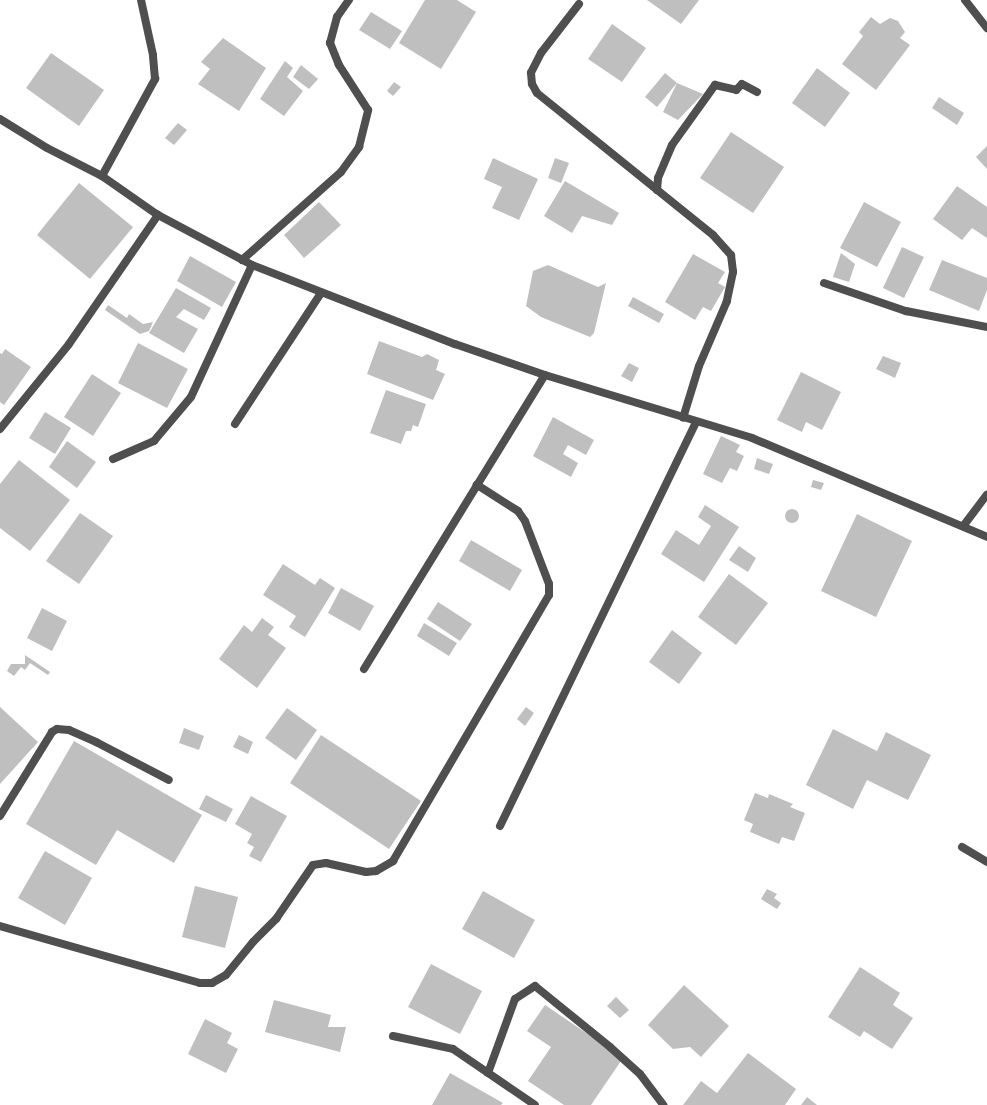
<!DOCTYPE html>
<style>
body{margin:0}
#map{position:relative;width:987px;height:1105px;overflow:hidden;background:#fff;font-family:"Fira Sans",sans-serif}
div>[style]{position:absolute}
.building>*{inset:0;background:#bfbfbf}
.round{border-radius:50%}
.service>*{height:8px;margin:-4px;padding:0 4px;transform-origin:4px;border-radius:4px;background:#4f4f4f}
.minor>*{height:8px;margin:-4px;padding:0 4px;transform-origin:4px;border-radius:4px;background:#4f4f4f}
span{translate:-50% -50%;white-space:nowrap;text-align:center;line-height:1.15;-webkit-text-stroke:3px #fff;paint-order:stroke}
</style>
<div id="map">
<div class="building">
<div style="clip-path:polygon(425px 0,457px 0,476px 12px,441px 69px,399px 43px)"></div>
<div style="clip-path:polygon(647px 0,699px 0,681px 24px)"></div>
<div style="clip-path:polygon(371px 12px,402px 31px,390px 49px,359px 30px)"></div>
<div style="clip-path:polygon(871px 17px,880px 24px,890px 18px,898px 21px,905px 32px,900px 38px,910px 45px,876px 90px,842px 64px,863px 36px,859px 32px)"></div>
<div style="clip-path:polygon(612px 24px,646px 48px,622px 82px,588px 59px)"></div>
<div style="clip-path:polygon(223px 38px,266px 68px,239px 111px,198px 84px,210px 69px,201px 62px)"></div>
<div style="clip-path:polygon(51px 53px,104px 90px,79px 126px,26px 88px)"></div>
<div style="clip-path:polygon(285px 61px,293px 68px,287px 77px,303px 91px,284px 116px,260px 99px)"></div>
<div style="clip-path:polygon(301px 65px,318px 79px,309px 89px,293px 77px)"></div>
<div style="clip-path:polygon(817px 68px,850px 93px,825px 127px,792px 103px)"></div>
<div style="clip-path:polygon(665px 73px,677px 83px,703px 94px,678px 120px,663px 112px,677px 83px,657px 107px,645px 97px)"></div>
<div style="clip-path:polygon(394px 82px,401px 87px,393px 96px,387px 91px)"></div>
<div style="clip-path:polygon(939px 97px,964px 113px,957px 125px,932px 108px)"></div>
<div style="clip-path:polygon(178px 123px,187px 130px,174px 145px,165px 138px)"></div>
<div style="clip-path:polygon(731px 132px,784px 167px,753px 213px,700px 178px)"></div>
<div style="clip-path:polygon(987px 146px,987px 169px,976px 157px)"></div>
<div style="clip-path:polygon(493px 158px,538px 179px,519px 220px,492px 208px,502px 187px,484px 179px)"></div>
<div style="clip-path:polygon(555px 158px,569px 163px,561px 183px,548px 178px)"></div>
<div style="clip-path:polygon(565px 181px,619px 213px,612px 225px,582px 216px,572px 233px,544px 216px)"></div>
<div style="clip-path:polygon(79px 183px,133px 227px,90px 279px,37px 235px)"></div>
<div style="clip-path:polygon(957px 186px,987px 207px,987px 238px,972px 228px,962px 240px,933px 219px)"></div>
<div style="clip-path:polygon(319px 202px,341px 225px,304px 258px,284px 235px)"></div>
<div style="clip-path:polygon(864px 202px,901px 222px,877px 267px,840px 248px)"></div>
<div style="clip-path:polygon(902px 247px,924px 257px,904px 298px,883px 288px)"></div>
<div style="clip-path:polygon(841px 253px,855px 264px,849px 282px,833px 277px)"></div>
<div style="clip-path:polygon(693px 254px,725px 272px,718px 283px,725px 287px,711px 311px,703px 307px,695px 320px,665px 302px)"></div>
<div style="clip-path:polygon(190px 256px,236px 282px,222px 307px,177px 281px)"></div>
<div style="clip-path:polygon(942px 260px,987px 278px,987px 290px,979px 311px,929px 290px)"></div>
<div style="clip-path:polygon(548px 265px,598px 287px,606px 283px,594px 333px,590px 337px,541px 317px,526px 306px,533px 271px)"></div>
<div style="clip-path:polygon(176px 288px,211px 308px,204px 320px,184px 309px,176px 317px,198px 329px,184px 353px,149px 333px)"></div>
<div style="clip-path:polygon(633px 297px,664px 314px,659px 323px,628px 306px)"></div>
<div style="clip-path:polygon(108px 305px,127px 318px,129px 314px,143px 324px,153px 322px,149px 331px,140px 334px,105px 310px)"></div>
<div style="clip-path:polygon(379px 341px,422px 357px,427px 354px,439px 360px,436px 370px,445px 374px,433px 400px,367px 374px)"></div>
<div style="clip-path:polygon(138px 343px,188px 369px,167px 408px,118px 383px)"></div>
<div style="clip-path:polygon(5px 349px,31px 367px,4px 405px,0 402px,0 353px,2px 354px)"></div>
<div style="clip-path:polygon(883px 356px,901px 363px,895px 378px,876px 369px)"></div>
<div style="clip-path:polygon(629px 363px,639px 368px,632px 382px,621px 376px)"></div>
<div style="clip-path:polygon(801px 372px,841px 392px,822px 430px,806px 422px,802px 432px,777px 420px)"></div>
<div style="clip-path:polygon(92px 374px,121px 393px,93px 436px,64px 417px)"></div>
<div style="clip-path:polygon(386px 390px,426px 404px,418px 427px,413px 425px,411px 431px,406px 431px,401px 444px,370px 433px)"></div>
<div style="clip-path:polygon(45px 412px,71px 428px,55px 454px,29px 438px)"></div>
<div style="clip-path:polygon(553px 417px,594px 440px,586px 455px,568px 445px,563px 454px,578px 463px,571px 477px,533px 456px)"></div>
<div style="clip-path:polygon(721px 436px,740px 445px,736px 452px,744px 456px,737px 471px,730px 468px,722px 483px,703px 474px)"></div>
<div style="clip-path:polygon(67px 441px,96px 462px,77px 488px,49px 467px)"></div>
<div style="clip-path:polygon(757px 458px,773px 464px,769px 474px,754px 469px)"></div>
<div style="clip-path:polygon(19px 460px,70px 500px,30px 551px,0 528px,0 484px)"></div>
<div style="clip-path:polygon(813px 480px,824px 483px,821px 490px,811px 487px)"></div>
<div style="clip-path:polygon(705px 505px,739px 527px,704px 582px,661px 554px,676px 530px,699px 545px,711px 526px,698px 517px)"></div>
<div class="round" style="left:785px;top:509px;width:14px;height:14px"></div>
<div style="clip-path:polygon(80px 513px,113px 536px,79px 584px,46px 561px)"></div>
<div style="clip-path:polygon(857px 514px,912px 541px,876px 617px,821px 591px)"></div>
<div style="clip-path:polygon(471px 540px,522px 570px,510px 591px,459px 561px)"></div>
<div style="clip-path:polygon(739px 546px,756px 558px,748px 572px,729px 560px)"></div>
<div style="clip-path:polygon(283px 564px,315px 585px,320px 578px,335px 588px,305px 637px,289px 627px,296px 616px,263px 595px)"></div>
<div style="clip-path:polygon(729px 574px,768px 603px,736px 645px,698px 617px)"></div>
<div style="clip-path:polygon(341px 588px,374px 606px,360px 631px,328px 613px)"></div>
<div style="clip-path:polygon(438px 602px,472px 624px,460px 641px,427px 619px)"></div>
<div style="clip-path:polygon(42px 608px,67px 621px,52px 651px,27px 638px)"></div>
<div style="clip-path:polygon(262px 618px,274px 627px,268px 635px,286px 648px,257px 688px,219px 659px,244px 625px,252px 632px)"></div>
<div style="clip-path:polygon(424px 623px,457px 643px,449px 656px,417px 636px)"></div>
<div style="clip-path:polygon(672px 630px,702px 653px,679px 684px,649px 662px)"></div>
<div style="clip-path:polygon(25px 655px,50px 672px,48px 675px,30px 663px,25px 670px,21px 667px,14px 676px,7px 671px,11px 664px,25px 664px)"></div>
<div style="clip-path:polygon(0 707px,38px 742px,0 784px)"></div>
<div style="clip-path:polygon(526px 707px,534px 713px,525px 726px,517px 719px)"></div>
<div style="clip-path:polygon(287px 708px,317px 730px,296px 760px,265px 738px)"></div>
<div style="clip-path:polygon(184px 728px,204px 736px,199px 750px,179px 743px)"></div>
<div style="clip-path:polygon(833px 729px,877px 751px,886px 732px,931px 755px,908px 800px,867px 780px,853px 809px,806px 785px)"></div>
<div style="clip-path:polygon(239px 735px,253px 742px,248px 754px,233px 747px)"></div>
<div style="clip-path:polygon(321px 735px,421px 801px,389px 849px,290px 783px)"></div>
<div style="clip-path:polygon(74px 741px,202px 815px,174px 863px,117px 830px,96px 865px,26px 824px)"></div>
<div style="clip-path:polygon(755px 793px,768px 798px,769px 794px,793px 804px,790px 807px,805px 813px,794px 841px,782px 837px,779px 844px,750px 832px,753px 824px,744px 820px)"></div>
<div style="clip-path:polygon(206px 795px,233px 809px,226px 822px,199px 809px)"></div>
<div style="clip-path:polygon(251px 796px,287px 816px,261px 862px,249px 856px,254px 847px,247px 843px,252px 834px,235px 824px)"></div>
<div style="clip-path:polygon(45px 851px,92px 878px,65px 925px,18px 898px)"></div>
<div style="clip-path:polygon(195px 886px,238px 897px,225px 948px,182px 937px)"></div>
<div style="clip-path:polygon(767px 889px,777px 894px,774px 898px,781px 903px,777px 909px,761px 899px)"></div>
<div style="clip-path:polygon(483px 891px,535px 920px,514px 958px,462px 929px)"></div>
<div style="clip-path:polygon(431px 964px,482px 991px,460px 1034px,408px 1007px)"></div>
<div style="clip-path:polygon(860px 967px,900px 993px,893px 1005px,913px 1018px,892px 1049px,864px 1031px,860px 1037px,828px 1017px)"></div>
<div style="clip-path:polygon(684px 985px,729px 1026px,701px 1057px,690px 1047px,673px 1049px,648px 1025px)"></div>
<div style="clip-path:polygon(616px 997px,629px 1010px,620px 1018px,607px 1006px)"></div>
<div style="clip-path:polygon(274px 1000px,331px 1015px,328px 1027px,346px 1027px,340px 1052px,265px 1032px)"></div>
<div style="clip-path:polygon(545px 1005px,623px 1058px,591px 1105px,564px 1105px,528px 1081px,551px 1047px,527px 1031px)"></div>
<div style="clip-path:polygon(205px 1019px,232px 1033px,227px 1043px,238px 1049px,226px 1073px,188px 1054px)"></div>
<div style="clip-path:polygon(748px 1053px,796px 1089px,785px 1105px,683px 1105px,701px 1081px,717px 1093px)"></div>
<div style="clip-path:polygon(450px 1073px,503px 1103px,501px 1105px,432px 1105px)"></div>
<div style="clip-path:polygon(807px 1097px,817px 1105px,801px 1105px)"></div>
</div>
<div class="service">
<div style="left:0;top:816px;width:99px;rotate:-58.2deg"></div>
<div style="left:52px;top:732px;width:6px;rotate:-31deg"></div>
<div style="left:57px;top:729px;width:12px;rotate:5deg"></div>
<div style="left:69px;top:730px;width:30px;rotate:24deg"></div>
<div style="left:96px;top:742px;width:82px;rotate:27.5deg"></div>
</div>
<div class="minor">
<div style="left:965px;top:0;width:36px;rotate:52deg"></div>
<div style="left:579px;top:4px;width:62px;rotate:127.8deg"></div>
<div style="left:541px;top:53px;width:22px;rotate:117deg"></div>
<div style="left:531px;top:73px;width:11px;rotate:85deg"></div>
<div style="left:532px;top:84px;width:10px;rotate:61deg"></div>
<div style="left:537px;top:93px;width:226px;rotate:38.9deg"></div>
<div style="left:713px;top:235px;width:27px;rotate:48deg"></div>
<div style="left:731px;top:255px;width:17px;rotate:83deg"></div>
<div style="left:733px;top:272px;width:30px;rotate:102deg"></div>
<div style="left:727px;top:301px;width:71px;rotate:113.3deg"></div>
<div style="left:699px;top:366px;width:54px;rotate:107.1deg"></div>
<div style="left:0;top:119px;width:55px;rotate:31.7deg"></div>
<div style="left:47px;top:148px;width:62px;rotate:27deg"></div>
<div style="left:102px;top:176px;width:68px;rotate:34.9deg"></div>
<div style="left:158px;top:215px;width:106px;rotate:28deg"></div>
<div style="left:252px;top:265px;width:218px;rotate:21.3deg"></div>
<div style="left:455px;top:344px;width:95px;rotate:19deg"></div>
<div style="left:545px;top:375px;width:216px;rotate:16.9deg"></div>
<div style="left:752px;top:438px;width:255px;rotate:22.8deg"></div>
<div style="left:102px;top:176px;width:111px;rotate:-61.3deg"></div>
<div style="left:155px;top:79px;width:24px;rotate:-95deg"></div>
<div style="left:153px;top:55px;width:56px;rotate:-102.3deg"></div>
<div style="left:657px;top:190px;width:12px;rotate:-85deg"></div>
<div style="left:658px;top:178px;width:36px;rotate:-67deg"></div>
<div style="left:672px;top:145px;width:74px;rotate:-54.4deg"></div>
<div style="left:715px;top:85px;width:22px;rotate:13deg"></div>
<div style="left:736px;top:90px;width:8px;rotate:-45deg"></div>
<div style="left:742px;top:84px;width:17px;rotate:28deg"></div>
<div style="left:242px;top:260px;width:132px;rotate:-41.6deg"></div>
<div style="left:341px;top:172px;width:31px;rotate:-54deg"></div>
<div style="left:359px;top:147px;width:38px;rotate:-76deg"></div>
<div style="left:368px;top:110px;width:54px;rotate:-122.8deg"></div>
<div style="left:339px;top:65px;width:24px;rotate:-112deg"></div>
<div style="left:330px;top:43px;width:27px;rotate:-75deg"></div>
<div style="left:337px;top:17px;width:21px;rotate:-55deg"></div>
<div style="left:824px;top:283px;width:87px;rotate:18.9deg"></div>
<div style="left:906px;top:311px;width:83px;rotate:11.2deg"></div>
<div style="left:235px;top:424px;width:157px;rotate:-56.7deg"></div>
<div style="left:0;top:429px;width:109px;rotate:-50.9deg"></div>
<div style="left:69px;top:344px;width:157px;rotate:-55.4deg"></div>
<div style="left:113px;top:459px;width:45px;rotate:-23.7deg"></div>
<div style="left:154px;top:441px;width:57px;rotate:-49.9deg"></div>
<div style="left:191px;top:397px;width:145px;rotate:-65.2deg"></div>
<div style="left:964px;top:525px;width:38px;rotate:-53deg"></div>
<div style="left:364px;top:669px;width:345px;rotate:-58.4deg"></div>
<div style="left:500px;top:826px;width:449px;rotate:-64.1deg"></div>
<div style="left:962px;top:847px;width:29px;rotate:31deg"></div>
<div style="left:0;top:926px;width:208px;rotate:15.9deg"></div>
<div style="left:200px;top:983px;width:12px"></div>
<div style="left:212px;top:983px;width:16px;rotate:-30deg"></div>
<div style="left:226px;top:975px;width:43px;rotate:-50.7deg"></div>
<div style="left:253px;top:942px;width:33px;rotate:-45deg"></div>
<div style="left:276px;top:919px;width:65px;rotate:-55.6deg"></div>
<div style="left:313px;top:865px;width:13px;rotate:-9deg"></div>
<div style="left:326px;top:863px;width:41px;rotate:12.7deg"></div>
<div style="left:366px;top:872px;width:10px;rotate:-6deg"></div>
<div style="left:376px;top:871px;width:20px;rotate:-30deg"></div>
<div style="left:393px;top:861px;width:308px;rotate:-59.6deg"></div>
<div style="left:549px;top:595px;width:11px;rotate:-90deg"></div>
<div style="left:549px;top:584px;width:67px;rotate:-110.9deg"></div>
<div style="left:525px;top:521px;width:12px;rotate:-125deg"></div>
<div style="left:518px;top:511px;width:49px;rotate:-147.6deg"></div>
<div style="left:393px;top:1036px;width:61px;rotate:12.2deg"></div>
<div style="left:453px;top:1049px;width:99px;rotate:34.3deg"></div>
<div style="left:488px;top:1073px;width:79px;rotate:-70deg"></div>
<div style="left:515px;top:999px;width:24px;rotate:-33deg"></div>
<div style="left:535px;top:986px;width:97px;rotate:39.1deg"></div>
<div style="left:610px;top:1047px;width:40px;rotate:42deg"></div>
<div style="left:640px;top:1074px;width:39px;rotate:53deg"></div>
</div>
</div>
